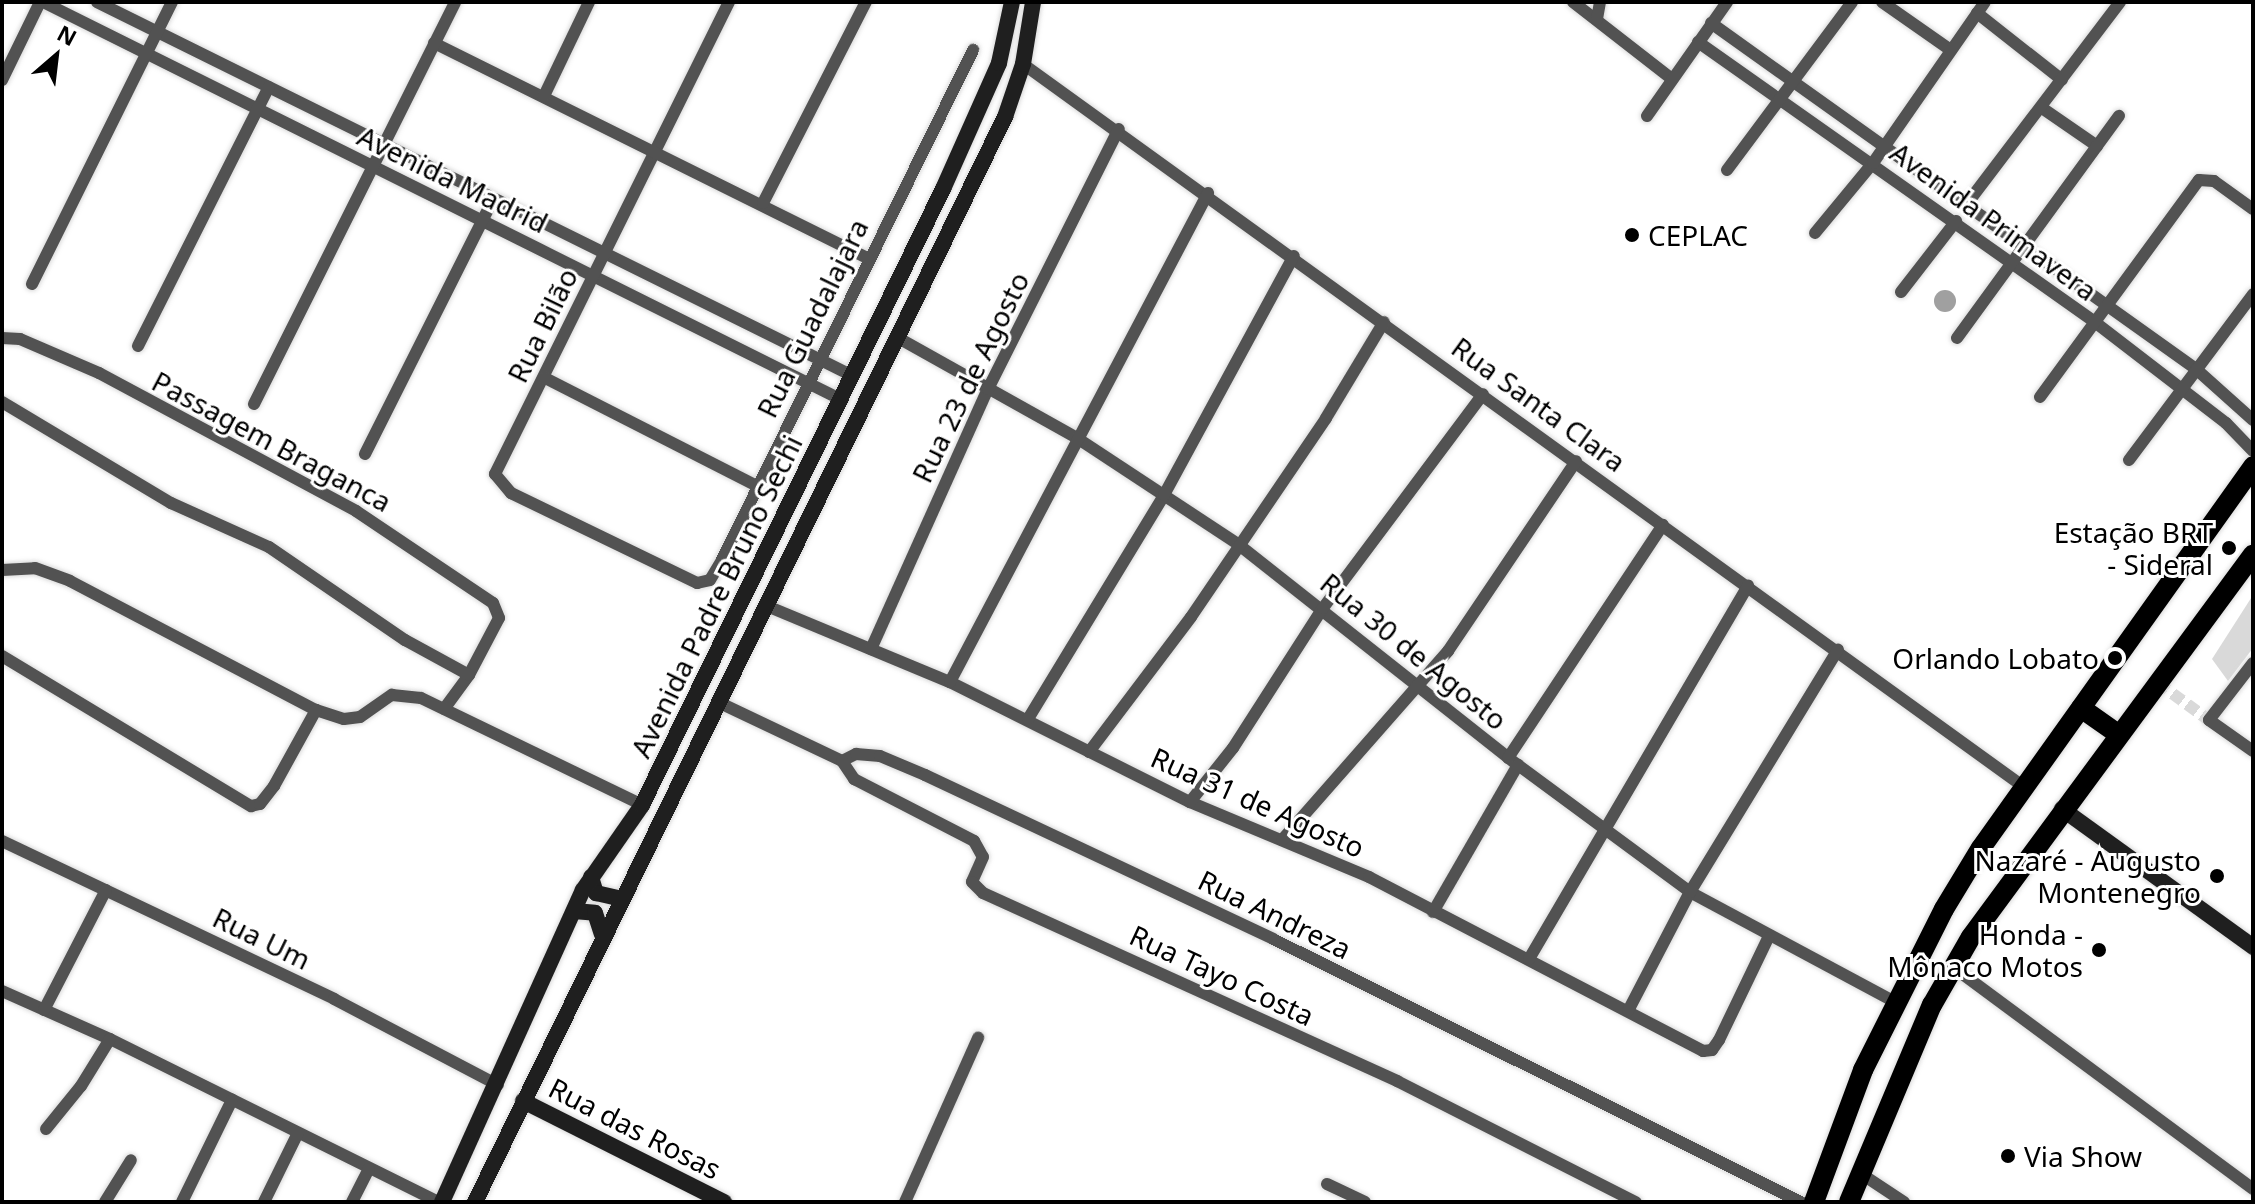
<!DOCTYPE html>
<meta charset="utf-8">
<style>
body{margin:0}
#map{position:relative;width:2255px;height:1204px;overflow:hidden;background:#fff;font-family:"Noto Sans",sans-serif}
div>[style]{position:absolute}
.green>*{inset:0;background:#d9d9d9}
.water>*{inset:0;background:#a0a0a0}
.round{border-radius:50%}
.street-tunnel>*{height:12px;margin-top:-6px;transform-origin:0;background:repeating-linear-gradient(90deg,#d9d9d9 0 12px,transparent 0 18px)}
.roads{filter:drop-shadow(0 0 2px #dbdbdb) drop-shadow(0 0 2px #dbdbdb)}
.street>*{height:12px;margin:-6px;padding:0 6px;transform-origin:6px;border-radius:6px;background:#525252}
.secondary>*{height:16px;margin:-8px;padding:0 8px;transform-origin:8px;border-radius:8px;background:#1f1f1f}
.primary>*{height:20px;margin:-10px;padding:0 10px;transform-origin:10px;border-radius:10px;background:#000}
.dots>*{width:22px;height:22px;translate:-50% -50%;box-sizing:border-box;border:4px solid #fff;border-radius:50%}
span{translate:-50% -50%;white-space:nowrap;text-align:center;line-height:1.15;-webkit-text-stroke:6px #fff;paint-order:stroke}
.street-label{font-size:28px;color:#000}
.poi-label{font-size:28px;color:#000}
.left{translate:0 -50%;text-align:left}
.right{translate:-100% -50%;text-align:right}
.frame{position:absolute;inset:0;border:4px solid #000;pointer-events:none}
.north{position:absolute;left:16px;top:16px;width:80px;height:80px;-webkit-text-stroke:6px #fff;paint-order:stroke;rotate:28deg;font-size:22px;font-weight:700;line-height:32px;text-align:center;color:#000}
.north::after{content:'';display:block;margin:auto;width:28px;height:36px;background:#000;clip-path:polygon(50% 0,100% 100%,50% 72%,0 100%)}
</style>
<div id="map">
<div class="green">
<div style="clip-path:polygon(2253px 595px,2253px 648px,2228px 681px,2212px 659px)"></div>
</div>
<div class="water">
<div class="round" style="left:1934px;top:290px;width:22px;height:22px"></div>
</div>
<div class="street-tunnel">
<div style="left:2158px;top:683px;width:63px;rotate:36deg"></div>
</div>
<div class="roads">
<div class="street">
<div style="left:43px;top:2px;width:893px;rotate:26.48deg"></div>
<div style="left:97px;top:2px;width:843px;rotate:26.32deg"></div>
<div style="left:729px;top:2px;width:527px;rotate:116.37deg"></div>
<div style="left:495px;top:474px;width:25px;rotate:50deg"></div>
<div style="left:511px;top:493px;width:207px;rotate:25.8deg"></div>
<div style="left:697px;top:583px;width:13px;rotate:-13deg"></div>
<div style="left:710px;top:580px;width:21px;rotate:-59deg"></div>
<div style="left:721px;top:562px;width:571px;rotate:-63.79deg"></div>
<div style="left:1573px;top:2px;width:125px;rotate:37.9deg"></div>
<div style="left:1882px;top:2px;width:82px;rotate:35deg"></div>
<div style="left:1977px;top:13px;width:108px;rotate:38.2deg"></div>
<div style="left:1597px;top:19px;width:17px;rotate:-80deg"></div>
<div style="left:1711px;top:23px;width:596px;rotate:35.5deg"></div>
<div style="left:2196px;top:369px;width:76px;rotate:41.8deg"></div>
<div style="left:1698px;top:42px;width:487px;rotate:35.2deg"></div>
<div style="left:2096px;top:323px;width:164px;rotate:37.6deg"></div>
<div style="left:2226px;top:423px;width:39px;rotate:46deg"></div>
<div style="left:434px;top:43px;width:484px;rotate:26.4deg"></div>
<div style="left:1023px;top:64px;width:1235px;rotate:35.84deg"></div>
<div style="left:2px;top:80px;width:87px;rotate:-64deg"></div>
<div style="left:544px;top:96px;width:104px;rotate:-64.4deg"></div>
<div style="left:2042px;top:108px;width:67px;rotate:34.6deg"></div>
<div style="left:1647px;top:116px;width:139px;rotate:-54.9deg"></div>
<div style="left:1727px;top:170px;width:209px;rotate:-53.3deg"></div>
<div style="left:763px;top:203px;width:226px;rotate:-62.9deg"></div>
<div style="left:1966px;top:205px;width:255px;rotate:-52.8deg"></div>
<div style="left:1815px;top:233px;width:91px;rotate:-50.4deg"></div>
<div style="left:1873px;top:163px;width:196px;rotate:-55.2deg"></div>
<div style="left:32px;top:284px;width:315px;rotate:-63.6deg"></div>
<div style="left:1901px;top:292px;width:90px;rotate:-52.2deg"></div>
<div style="left:2px;top:338px;width:18px;rotate:3deg"></div>
<div style="left:20px;top:339px;width:86px;rotate:23.3deg"></div>
<div style="left:99px;top:373px;width:292px;rotate:28.2deg"></div>
<div style="left:356px;top:511px;width:165px;rotate:33.9deg"></div>
<div style="left:493px;top:603px;width:16px;rotate:68deg"></div>
<div style="left:499px;top:618px;width:64px;rotate:117.8deg"></div>
<div style="left:469px;top:675px;width:42px;rotate:126.3deg"></div>
<div style="left:1957px;top:338px;width:275px;rotate:-53.9deg"></div>
<div style="left:900px;top:339px;width:203px;rotate:29.2deg"></div>
<div style="left:1077px;top:438px;width:194px;rotate:33.4deg"></div>
<div style="left:1239px;top:545px;width:355px;rotate:38.3deg"></div>
<div style="left:1518px;top:765px;width:214px;rotate:36.4deg"></div>
<div style="left:1690px;top:892px;width:233px;rotate:28.2deg"></div>
<div style="left:138px;top:346px;width:290px;rotate:-63.2deg"></div>
<div style="left:545px;top:378px;width:238px;rotate:27deg"></div>
<div style="left:2040px;top:397px;width:269px;rotate:-53.8deg"></div>
<div style="left:2199px;top:180px;width:15px;rotate:4deg"></div>
<div style="left:2214px;top:181px;width:48px;rotate:35.7deg"></div>
<div style="left:2px;top:402px;width:197px;rotate:30.9deg"></div>
<div style="left:171px;top:503px;width:107px;rotate:24.2deg"></div>
<div style="left:269px;top:547px;width:165px;rotate:34.4deg"></div>
<div style="left:405px;top:640px;width:73px;rotate:28.7deg"></div>
<div style="left:254px;top:404px;width:449px;rotate:-63.4deg"></div>
<div style="left:365px;top:454px;width:284px;rotate:-63.3deg"></div>
<div style="left:2129px;top:460px;width:207px;rotate:-53.2deg"></div>
<div style="left:2px;top:570px;width:33px;rotate:-3deg"></div>
<div style="left:35px;top:568px;width:37px;rotate:20deg"></div>
<div style="left:70px;top:581px;width:278px;rotate:27.7deg"></div>
<div style="left:316px;top:710px;width:29px;rotate:18deg"></div>
<div style="left:344px;top:719px;width:16px;rotate:-7deg"></div>
<div style="left:360px;top:717px;width:39px;rotate:-35deg"></div>
<div style="left:392px;top:695px;width:29px;rotate:6deg"></div>
<div style="left:421px;top:698px;width:246px;rotate:25.8deg"></div>
<div style="left:767px;top:606px;width:198px;rotate:22.6deg"></div>
<div style="left:950px;top:682px;width:268px;rotate:26.6deg"></div>
<div style="left:1190px;top:802px;width:194px;rotate:22.7deg"></div>
<div style="left:1369px;top:877px;width:377px;rotate:27.5deg"></div>
<div style="left:1703px;top:1051px;width:9px;rotate:-6deg"></div>
<div style="left:1712px;top:1050px;width:12px;rotate:-55deg"></div>
<div style="left:1719px;top:1040px;width:113px;rotate:-64.3deg"></div>
<div style="left:871px;top:649px;width:285px;rotate:-65.8deg"></div>
<div style="left:988px;top:389px;width:291px;rotate:-63.3deg"></div>
<div style="left:2px;top:656px;width:291px;rotate:31.1deg"></div>
<div style="left:251px;top:806px;width:9px;rotate:-13deg"></div>
<div style="left:260px;top:804px;width:23px;rotate:-52deg"></div>
<div style="left:274px;top:786px;width:87px;rotate:-61.1deg"></div>
<div style="left:2253px;top:663px;width:72px;rotate:127.7deg"></div>
<div style="left:2209px;top:720px;width:54px;rotate:35.2deg"></div>
<div style="left:950px;top:682px;width:553px;rotate:-62.18deg"></div>
<div style="left:720px;top:703px;width:135px;rotate:25.4deg"></div>
<div style="left:1028px;top:719px;width:262px;rotate:-58.7deg"></div>
<div style="left:1164px;top:495px;width:272px;rotate:-61.5deg"></div>
<div style="left:1089px;top:752px;width:169px;rotate:-52.9deg"></div>
<div style="left:1191px;top:617px;width:240px;rotate:-55.8deg"></div>
<div style="left:1326px;top:418px;width:112px;rotate:-58.9deg"></div>
<div style="left:1508px;top:758px;width:280px;rotate:-56.4deg"></div>
<div style="left:842px;top:761px;width:16px;rotate:-27deg"></div>
<div style="left:856px;top:754px;width:24px;rotate:5deg"></div>
<div style="left:880px;top:756px;width:49px;rotate:22.9deg"></div>
<div style="left:925px;top:775px;width:385px;rotate:25.2deg"></div>
<div style="left:1273px;top:939px;width:590px;rotate:26.48deg"></div>
<div style="left:842px;top:761px;width:22px;rotate:56deg"></div>
<div style="left:854px;top:779px;width:135px;rotate:27.3deg"></div>
<div style="left:974px;top:841px;width:18px;rotate:61deg"></div>
<div style="left:983px;top:857px;width:27px;rotate:114deg"></div>
<div style="left:972px;top:882px;width:16px;rotate:45deg"></div>
<div style="left:983px;top:893px;width:455px;rotate:24.4deg"></div>
<div style="left:1397px;top:1081px;width:268px;rotate:26.9deg"></div>
<div style="left:1190px;top:802px;width:69px;rotate:-51.5deg"></div>
<div style="left:1233px;top:748px;width:166px;rotate:-57.3deg"></div>
<div style="left:1323px;top:608px;width:267px;rotate:-53.2deg"></div>
<div style="left:1282px;top:840px;width:252px;rotate:-48.7deg"></div>
<div style="left:1448px;top:651px;width:229px;rotate:-56deg"></div>
<div style="left:2px;top:841px;width:368px;rotate:25.4deg"></div>
<div style="left:334px;top:999px;width:185px;rotate:27.7deg"></div>
<div style="left:1433px;top:912px;width:170px;rotate:-60deg"></div>
<div style="left:1529px;top:959px;width:433px;rotate:-59.6deg"></div>
<div style="left:1953px;top:967px;width:373px;rotate:36.5deg"></div>
<div style="left:2px;top:991px;width:118px;rotate:24deg"></div>
<div style="left:110px;top:1039px;width:367px;rotate:26.4deg"></div>
<div style="left:44px;top:1010px;width:135px;rotate:-62.7deg"></div>
<div style="left:1628px;top:1011px;width:134px;rotate:-62.5deg"></div>
<div style="left:1690px;top:892px;width:284px;rotate:-58.6deg"></div>
<div style="left:46px;top:1129px;width:55px;rotate:-50.9deg"></div>
<div style="left:81px;top:1086px;width:55px;rotate:-58.3deg"></div>
<div style="left:1860px;top:1173px;width:53px;rotate:33.4deg"></div>
<div style="left:1327px;top:1184px;width:42px;rotate:25.3deg"></div>
<div style="left:105px;top:1202px;width:49px;rotate:-58.2deg"></div>
<div style="left:182px;top:1202px;width:114px;rotate:-63.9deg"></div>
<div style="left:264px;top:1202px;width:77px;rotate:-63.8deg"></div>
<div style="left:352px;top:1202px;width:37px;rotate:-63deg"></div>
<div style="left:905px;top:1202px;width:180px;rotate:-66deg"></div>
</div>
<div class="secondary">
<div style="left:2062px;top:809px;width:236px;rotate:35.8deg"></div>
<div style="left:591px;top:877px;width:17px;rotate:73deg"></div>
<div style="left:596px;top:893px;width:27px;rotate:13deg"></div>
<div style="left:574px;top:911px;width:21px;rotate:5deg"></div>
<div style="left:595px;top:913px;width:22px;rotate:72deg"></div>
<div style="left:523px;top:1101px;width:225px;rotate:26.7deg"></div>
<div style="left:442px;top:1202px;width:342px;rotate:-65.7deg"></div>
<div style="left:583px;top:890px;width:103px;rotate:-55.2deg"></div>
<div style="left:642px;top:805px;width:686px;rotate:-63.96deg"></div>
<div style="left:943px;top:189px;width:138px;rotate:-66deg"></div>
<div style="left:999px;top:63px;width:62px;rotate:-78deg"></div>
<div style="left:475px;top:1202px;width:1208px;rotate:-63.97deg"></div>
<div style="left:1005px;top:117px;width:56px;rotate:-71.2deg"></div>
<div style="left:1023px;top:64px;width:63px;rotate:-80.8deg"></div>
</div>
<div class="primary">
<div style="left:2081px;top:708px;width:45px;rotate:35.1deg"></div>
<div style="left:1814px;top:1202px;width:141px;rotate:-69.6deg"></div>
<div style="left:1863px;top:1070px;width:180px;rotate:-63.3deg"></div>
<div style="left:1944px;top:909px;width:71px;rotate:-58.8deg"></div>
<div style="left:1981px;top:848px;width:469px;rotate:-54.5deg"></div>
<div style="left:1849px;top:1202px;width:214px;rotate:-67.2deg"></div>
<div style="left:1932px;top:1005px;width:78px;rotate:-60.2deg"></div>
<div style="left:1971px;top:937px;width:475px;rotate:-53.6deg"></div>
</div>
</div>
<div class="dots">
<div style="left:1632px;top:235px;background:#000"></div>
<div style="left:2229px;top:548px;background:#000"></div>
<div style="left:2115px;top:658px;background:#000"></div>
<div style="left:2217px;top:876px;background:#000"></div>
<div style="left:2099px;top:950px;background:#000"></div>
<div style="left:2008px;top:1156px;background:#000"></div>
</div>
<div class="street-label">
<span style="left:453px;top:179px;rotate:26deg">Avenida Madrid</span>
<span style="left:1994px;top:221px;rotate:36deg">Avenida Primavera</span>
<span style="left:812px;top:318px;rotate:-64deg">Rua Guadalajara</span>
<span style="left:542px;top:325px;rotate:-64deg">Rua Bilão</span>
<span style="left:970px;top:377px;rotate:-64deg">Rua 23 de Agosto</span>
<span style="left:1539px;top:404px;rotate:36deg">Rua Santa Clara</span>
<span style="left:272px;top:441px;rotate:28deg">Passagem Braganca</span>
<span style="left:716px;top:596px;rotate:-64deg">Avenida Padre Bruno Sechi</span>
<span style="left:1414px;top:651px;rotate:39deg">Rua 30 de Agosto</span>
<span style="left:1258px;top:802px;rotate:24deg">Rua 31 de Agosto</span>
<span style="left:1275px;top:914px;rotate:26deg">Rua Andreza</span>
<span style="left:262px;top:938px;rotate:26deg">Rua Um</span>
<span style="left:1222px;top:975px;rotate:25deg">Rua Tayo Costa</span>
<span style="left:635px;top:1128px;rotate:27deg">Rua das Rosas</span>
</div>
<div class="poi-label">
<span class="left" style="left:1648px;top:235px">CEPLAC</span>
<span class="right" style="left:2213px;top:548px">Estação BRT<br>- Sideral</span>
<span class="right" style="left:2099px;top:658px">Orlando Lobato</span>
<span class="right" style="left:2201px;top:876px">Nazaré - Augusto<br>Montenegro</span>
<span class="right" style="left:2083px;top:950px">Honda -<br>Mônaco Motos</span>
<span class="left" style="left:2024px;top:1156px">Via Show</span>
</div>
<div class="frame"></div>
<div class="north">N</div>
</div>
